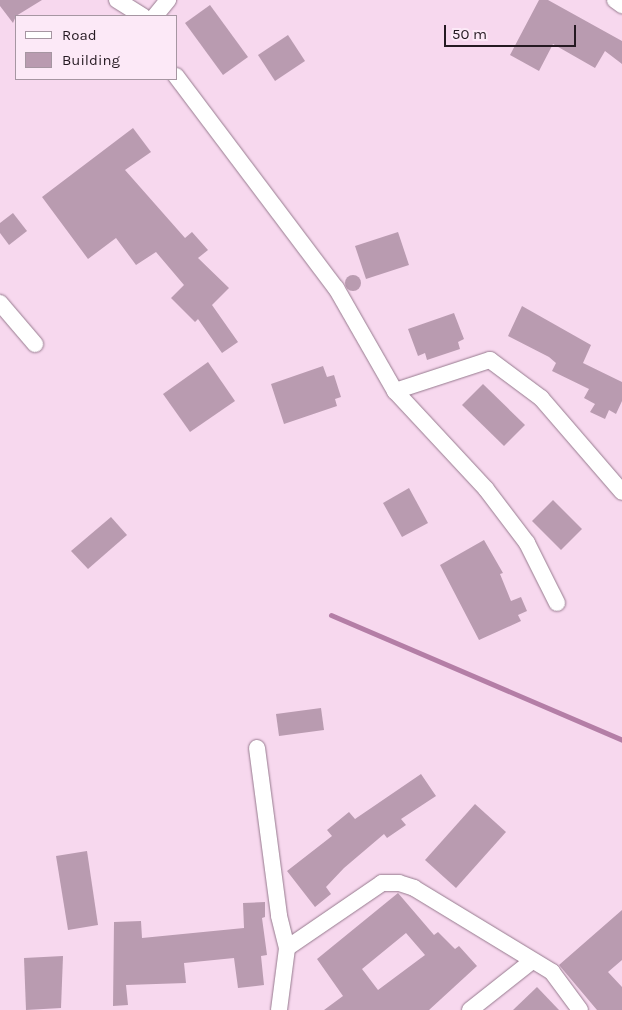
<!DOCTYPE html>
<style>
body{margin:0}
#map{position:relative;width:622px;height:1010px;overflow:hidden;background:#f7d8ee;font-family:Karla,sans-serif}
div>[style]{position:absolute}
.stream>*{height:5px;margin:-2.5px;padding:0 2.5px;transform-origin:2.5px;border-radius:2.5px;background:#b47ea6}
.building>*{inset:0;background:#b99bb0}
.round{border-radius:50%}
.roads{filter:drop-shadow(0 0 1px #967a8e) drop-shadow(0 0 1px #967a8e)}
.minor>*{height:16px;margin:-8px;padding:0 8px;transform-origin:8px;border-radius:8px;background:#fff}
span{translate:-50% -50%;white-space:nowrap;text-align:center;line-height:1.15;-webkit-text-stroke:5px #fce9f7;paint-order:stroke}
.legend{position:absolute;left:15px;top:15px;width:162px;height:65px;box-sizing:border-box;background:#fce9f7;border:1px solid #a696a2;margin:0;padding:6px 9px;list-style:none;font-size:15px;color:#251a22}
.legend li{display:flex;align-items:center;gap:10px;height:25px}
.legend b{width:25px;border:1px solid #a696a2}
.scale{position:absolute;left:444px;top:25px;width:132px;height:22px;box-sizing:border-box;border:2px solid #251a22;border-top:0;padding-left:6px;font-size:15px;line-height:18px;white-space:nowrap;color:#251a22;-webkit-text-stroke:4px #fce9f7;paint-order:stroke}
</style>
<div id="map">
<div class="stream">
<div style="left:331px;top:615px;width:317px;rotate:23.2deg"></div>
</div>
<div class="building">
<div style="clip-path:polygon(0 0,42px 0,16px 16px,13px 23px,0 6px)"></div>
<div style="clip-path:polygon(539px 0,548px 0,622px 41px,622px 64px,605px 51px,595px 68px,553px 44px,539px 71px,510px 55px)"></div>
<div style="clip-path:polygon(210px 5px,248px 57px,223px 75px,185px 23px)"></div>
<div style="clip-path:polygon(288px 35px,305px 61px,275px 81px,258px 55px)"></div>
<div style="clip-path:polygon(133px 128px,151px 152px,125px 170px,185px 238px,192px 232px,208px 250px,198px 258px,229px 288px,212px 305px,238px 342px,222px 353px,198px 319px,195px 322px,171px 298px,184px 285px,156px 252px,136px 265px,116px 238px,88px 259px,42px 197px)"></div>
<div style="clip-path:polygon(13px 213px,27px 231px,9px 245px,0 233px,0 223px)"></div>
<div style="clip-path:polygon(398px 232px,409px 265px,366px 279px,355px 246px)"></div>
<div class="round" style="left:345px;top:275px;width:16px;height:16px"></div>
<div style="clip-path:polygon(522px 306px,591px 345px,583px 363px,622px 382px,622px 401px,616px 414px,609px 410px,605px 419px,590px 412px,595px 404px,584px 398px,589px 389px,552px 371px,556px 363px,549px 357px,508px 336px)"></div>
<div style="clip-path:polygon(454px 313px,464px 339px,458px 342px,460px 349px,427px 360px,425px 353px,418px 356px,408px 329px)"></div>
<div style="clip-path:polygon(208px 362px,235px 401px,190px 432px,163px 394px)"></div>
<div style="clip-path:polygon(323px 366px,327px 377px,334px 375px,341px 397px,335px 399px,337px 406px,284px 424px,271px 384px)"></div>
<div style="clip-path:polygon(483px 384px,525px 425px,504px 446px,462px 405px)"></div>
<div style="clip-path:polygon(409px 488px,428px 523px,402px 537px,383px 503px)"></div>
<div style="clip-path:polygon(553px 500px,582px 529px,561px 550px,532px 521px)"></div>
<div style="clip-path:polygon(111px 517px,127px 535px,88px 569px,71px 551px)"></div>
<div style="clip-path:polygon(484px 540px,503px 573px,500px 574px,511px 601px,521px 597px,527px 611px,518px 615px,521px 621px,479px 640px,440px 565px)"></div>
<div style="clip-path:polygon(321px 708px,324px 730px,279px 736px,276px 714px)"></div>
<div style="clip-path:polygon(421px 774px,436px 796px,401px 819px,406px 825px,387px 838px,384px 834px,344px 868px,326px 887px,331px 894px,315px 907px,287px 871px,332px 836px,327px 830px,349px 812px,355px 819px)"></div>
<div style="clip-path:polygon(475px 804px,506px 832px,456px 888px,425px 860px)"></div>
<div style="clip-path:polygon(87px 851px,98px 925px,68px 930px,56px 856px)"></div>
<div style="clip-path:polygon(evenodd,398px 893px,434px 935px,438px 932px,455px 949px,459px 946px,477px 966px,429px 1010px,324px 1010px,343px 996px,317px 959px,398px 893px,406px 933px,425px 955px,378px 990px,362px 969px,406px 933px)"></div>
<div style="clip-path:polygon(265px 902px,265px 917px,262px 918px,267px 955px,261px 956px,264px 985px,238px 988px,234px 958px,184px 963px,186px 983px,126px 985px,128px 1005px,113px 1006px,114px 922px,141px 921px,142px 938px,244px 928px,243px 903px)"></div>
<div style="clip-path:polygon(622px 910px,622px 960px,608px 972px,622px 987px,622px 1010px,597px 1010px,559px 965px)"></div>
<div style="clip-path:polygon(63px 956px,61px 1008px,26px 1010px,24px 958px)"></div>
<div style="clip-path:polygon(537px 987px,559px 1010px,513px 1010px)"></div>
</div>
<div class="roads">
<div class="minor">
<div style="left:117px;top:0;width:31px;rotate:32deg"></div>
<div style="left:615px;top:0;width:9px;rotate:36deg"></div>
<div style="left:155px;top:16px;width:21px;rotate:-51deg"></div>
<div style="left:176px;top:76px;width:266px;rotate:53deg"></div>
<div style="left:336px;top:288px;width:119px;rotate:60.2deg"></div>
<div style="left:395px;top:391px;width:134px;rotate:47.1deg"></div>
<div style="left:486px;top:489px;width:68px;rotate:52.8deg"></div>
<div style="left:527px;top:543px;width:67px;rotate:63.4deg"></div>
<div style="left:0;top:303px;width:54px;rotate:49.5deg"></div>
<div style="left:395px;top:391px;width:100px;rotate:-18.1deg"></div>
<div style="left:490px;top:360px;width:64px;rotate:36.7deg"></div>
<div style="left:541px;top:398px;width:124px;rotate:49.2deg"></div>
<div style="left:257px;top:748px;width:169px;rotate:82.5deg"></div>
<div style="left:279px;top:916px;width:33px;rotate:76deg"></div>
<div style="left:279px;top:1010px;width:63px;rotate:-82.6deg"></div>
<div style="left:287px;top:948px;width:115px;rotate:-34.4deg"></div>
<div style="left:382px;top:883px;width:17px"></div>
<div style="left:399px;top:883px;width:16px;rotate:18deg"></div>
<div style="left:414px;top:888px;width:162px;rotate:31.3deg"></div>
<div style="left:552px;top:972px;width:47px;rotate:53.6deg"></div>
<div style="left:470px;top:1010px;width:79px;rotate:-38.3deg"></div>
</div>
</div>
<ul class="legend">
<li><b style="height:6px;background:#fff"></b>Road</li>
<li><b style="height:14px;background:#b99bb0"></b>Building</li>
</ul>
<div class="scale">50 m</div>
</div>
